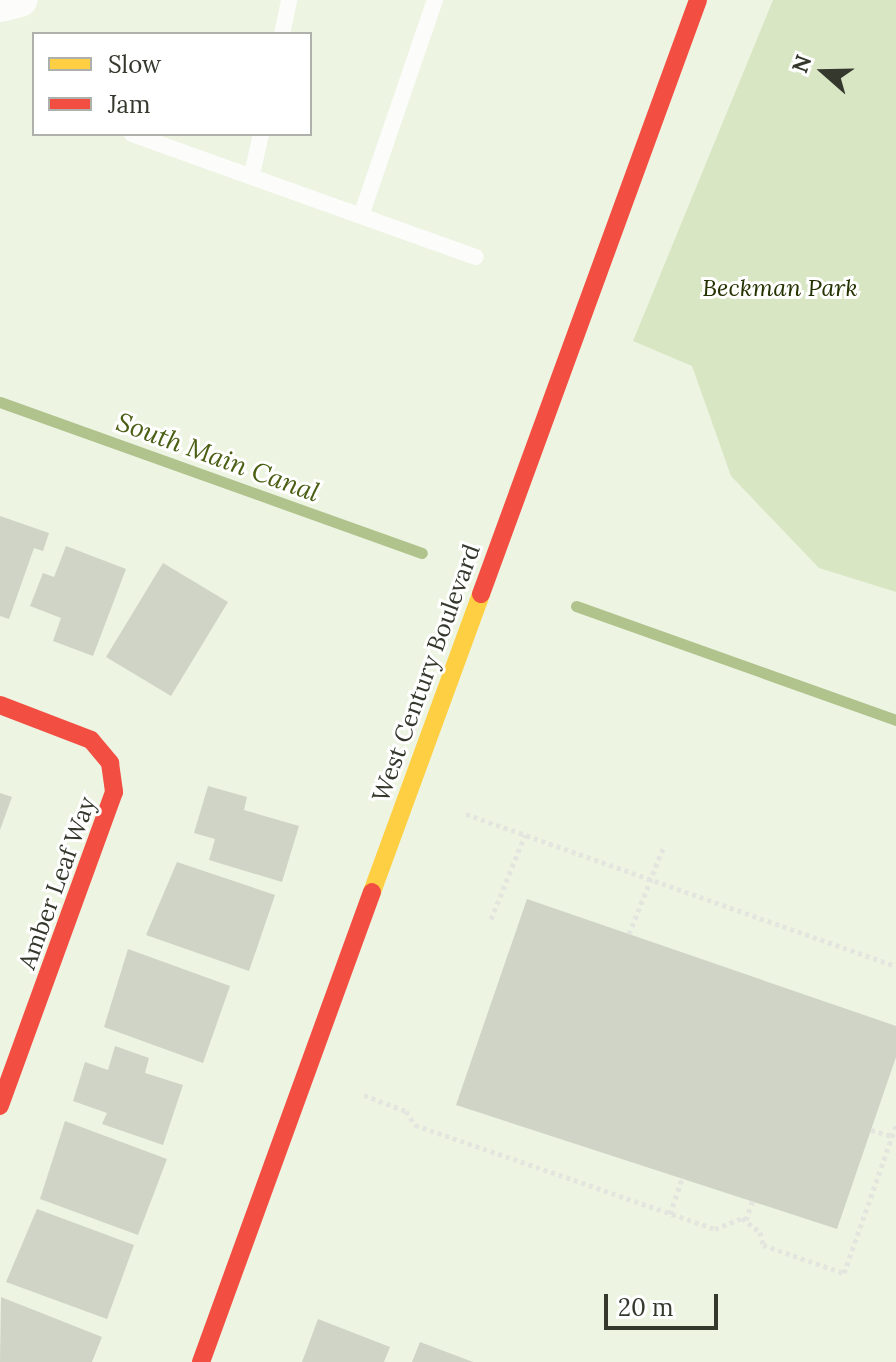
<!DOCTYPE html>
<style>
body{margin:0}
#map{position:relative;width:896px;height:1362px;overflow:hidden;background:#edf4e2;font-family:Lora,serif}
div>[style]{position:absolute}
.green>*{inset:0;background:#d9e6c4}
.stream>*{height:11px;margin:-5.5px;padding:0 5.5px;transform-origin:5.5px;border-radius:5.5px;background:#b1c38d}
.building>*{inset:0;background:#cfd4c6}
.path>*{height:5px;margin-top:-2.5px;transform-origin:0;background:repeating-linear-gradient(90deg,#e3e5df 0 4px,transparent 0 8px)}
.lane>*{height:16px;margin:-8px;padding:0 8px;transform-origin:8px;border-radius:8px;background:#fcfdfb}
.street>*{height:34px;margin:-17px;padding:0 17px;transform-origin:17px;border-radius:17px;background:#fcfdfb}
.slow>*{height:18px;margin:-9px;padding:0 9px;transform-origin:9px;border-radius:9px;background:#ffcf43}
.jam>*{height:18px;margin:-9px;padding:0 9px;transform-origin:9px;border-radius:9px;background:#f24e42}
span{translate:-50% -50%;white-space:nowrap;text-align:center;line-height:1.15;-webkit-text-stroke:6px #fff;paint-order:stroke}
.park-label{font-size:24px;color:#243200;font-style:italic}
.street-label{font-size:24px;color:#35392d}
.water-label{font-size:26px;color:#4a5f13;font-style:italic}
.legend{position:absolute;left:32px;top:32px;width:280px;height:104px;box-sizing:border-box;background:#fff;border:2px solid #aeb0ab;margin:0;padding:10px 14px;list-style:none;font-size:24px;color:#35392d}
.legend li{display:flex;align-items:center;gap:16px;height:40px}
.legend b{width:40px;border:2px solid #aeb0ab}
.north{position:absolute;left:784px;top:32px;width:80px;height:80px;-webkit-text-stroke:6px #fff;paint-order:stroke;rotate:290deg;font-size:22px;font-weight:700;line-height:32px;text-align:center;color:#35392d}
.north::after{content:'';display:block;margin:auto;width:28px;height:36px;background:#35392d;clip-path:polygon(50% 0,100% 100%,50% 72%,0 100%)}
.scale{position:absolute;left:604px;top:1294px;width:114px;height:36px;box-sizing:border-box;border:4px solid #35392d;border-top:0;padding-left:10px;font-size:24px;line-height:28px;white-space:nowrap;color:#35392d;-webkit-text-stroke:6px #fff;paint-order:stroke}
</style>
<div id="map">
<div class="green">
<div style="clip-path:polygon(773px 0,896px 0,896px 592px,819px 568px,731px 476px,692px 366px,633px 341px)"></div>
</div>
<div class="stream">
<div style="left:0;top:402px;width:448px;rotate:19.7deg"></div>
<div style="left:576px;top:606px;width:340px;rotate:19.6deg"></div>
</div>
<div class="building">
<div style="clip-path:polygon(0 516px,49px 533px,43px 551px,34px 548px,9px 619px,0 616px)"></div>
<div style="clip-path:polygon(66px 546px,126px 569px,93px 656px,53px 641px,61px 618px,30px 606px,43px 573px,54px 577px)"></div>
<div style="clip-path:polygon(163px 563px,228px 602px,171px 696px,106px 657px)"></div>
<div style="clip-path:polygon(208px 786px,247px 797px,244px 810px,299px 826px,282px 882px,209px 860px,215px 839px,194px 833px)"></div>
<div style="clip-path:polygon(0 793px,12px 797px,0 830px)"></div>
<div style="clip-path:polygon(177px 862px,275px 895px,249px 971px,146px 935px)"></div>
<div style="clip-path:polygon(527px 899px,896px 1026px,896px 1057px,837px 1229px,456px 1105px)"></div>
<div style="clip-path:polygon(128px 949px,230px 986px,203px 1063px,104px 1027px)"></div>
<div style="clip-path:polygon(115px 1046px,149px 1058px,145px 1073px,183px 1085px,163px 1145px,102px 1124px,107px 1113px,73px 1101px,85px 1062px,108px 1070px)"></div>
<div style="clip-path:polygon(65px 1121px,167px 1159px,138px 1235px,40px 1199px)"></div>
<div style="clip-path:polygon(37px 1209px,134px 1245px,107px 1319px,6px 1282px)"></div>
<div style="clip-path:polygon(1px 1297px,102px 1337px,92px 1362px,0 1362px)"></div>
<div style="clip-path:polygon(318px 1319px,390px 1347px,384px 1362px,302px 1362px)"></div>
<div style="clip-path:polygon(420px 1342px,473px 1362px,412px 1362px)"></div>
</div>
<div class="path">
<div style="left:466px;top:814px;width:456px;rotate:19.5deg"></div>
<div style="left:491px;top:919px;width:91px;rotate:-68deg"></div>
<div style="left:629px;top:934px;width:92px;rotate:-68.4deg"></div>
<div style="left:364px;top:1095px;width:45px;rotate:20.9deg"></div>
<div style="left:406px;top:1111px;width:17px;rotate:57deg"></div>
<div style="left:415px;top:1125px;width:318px;rotate:19.1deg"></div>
<div style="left:715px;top:1229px;width:29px;rotate:-22deg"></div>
<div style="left:742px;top:1218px;width:23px;rotate:38deg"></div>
<div style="left:760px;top:1232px;width:13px;rotate:77deg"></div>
<div style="left:763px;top:1245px;width:86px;rotate:19.1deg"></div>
<div style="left:844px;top:1273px;width:157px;rotate:-70.6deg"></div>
<div style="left:871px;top:1130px;width:22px;rotate:16deg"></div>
<div style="left:670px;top:1214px;width:40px;rotate:-71.1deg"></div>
<div style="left:746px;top:1220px;width:21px;rotate:-71deg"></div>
</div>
<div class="lane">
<div style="left:282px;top:34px;width:35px;rotate:-78deg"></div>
<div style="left:132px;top:134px;width:365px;rotate:19.7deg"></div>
<div style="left:252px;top:174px;width:41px;rotate:-77.3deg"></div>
<div style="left:362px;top:213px;width:225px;rotate:-71.1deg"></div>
</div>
<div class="street">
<div style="left:0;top:5px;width:21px;rotate:-14deg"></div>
</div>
<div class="slow">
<div style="left:372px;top:892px;width:317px;rotate:-69.9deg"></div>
</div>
<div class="jam">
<div style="left:481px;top:594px;width:632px;rotate:-69.93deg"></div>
<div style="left:0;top:705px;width:97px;rotate:21deg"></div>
<div style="left:91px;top:740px;width:30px;rotate:50deg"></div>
<div style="left:110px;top:763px;width:29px;rotate:82deg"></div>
<div style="left:114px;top:792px;width:334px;rotate:110deg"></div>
<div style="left:201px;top:1362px;width:500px;rotate:-70.01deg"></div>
</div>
<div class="park-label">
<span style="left:780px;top:288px">Beckman Park</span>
</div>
<div class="street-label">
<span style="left:426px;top:673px;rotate:-70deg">West Century Boulevard</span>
<span style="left:57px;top:883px;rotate:-70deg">Amber Leaf Way</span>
</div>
<div class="water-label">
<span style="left:218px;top:457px;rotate:20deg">South Main Canal</span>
</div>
<ul class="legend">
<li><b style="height:10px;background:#ffcf43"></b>Slow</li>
<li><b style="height:10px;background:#f24e42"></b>Jam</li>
</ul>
<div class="north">N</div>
<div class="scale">20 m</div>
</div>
